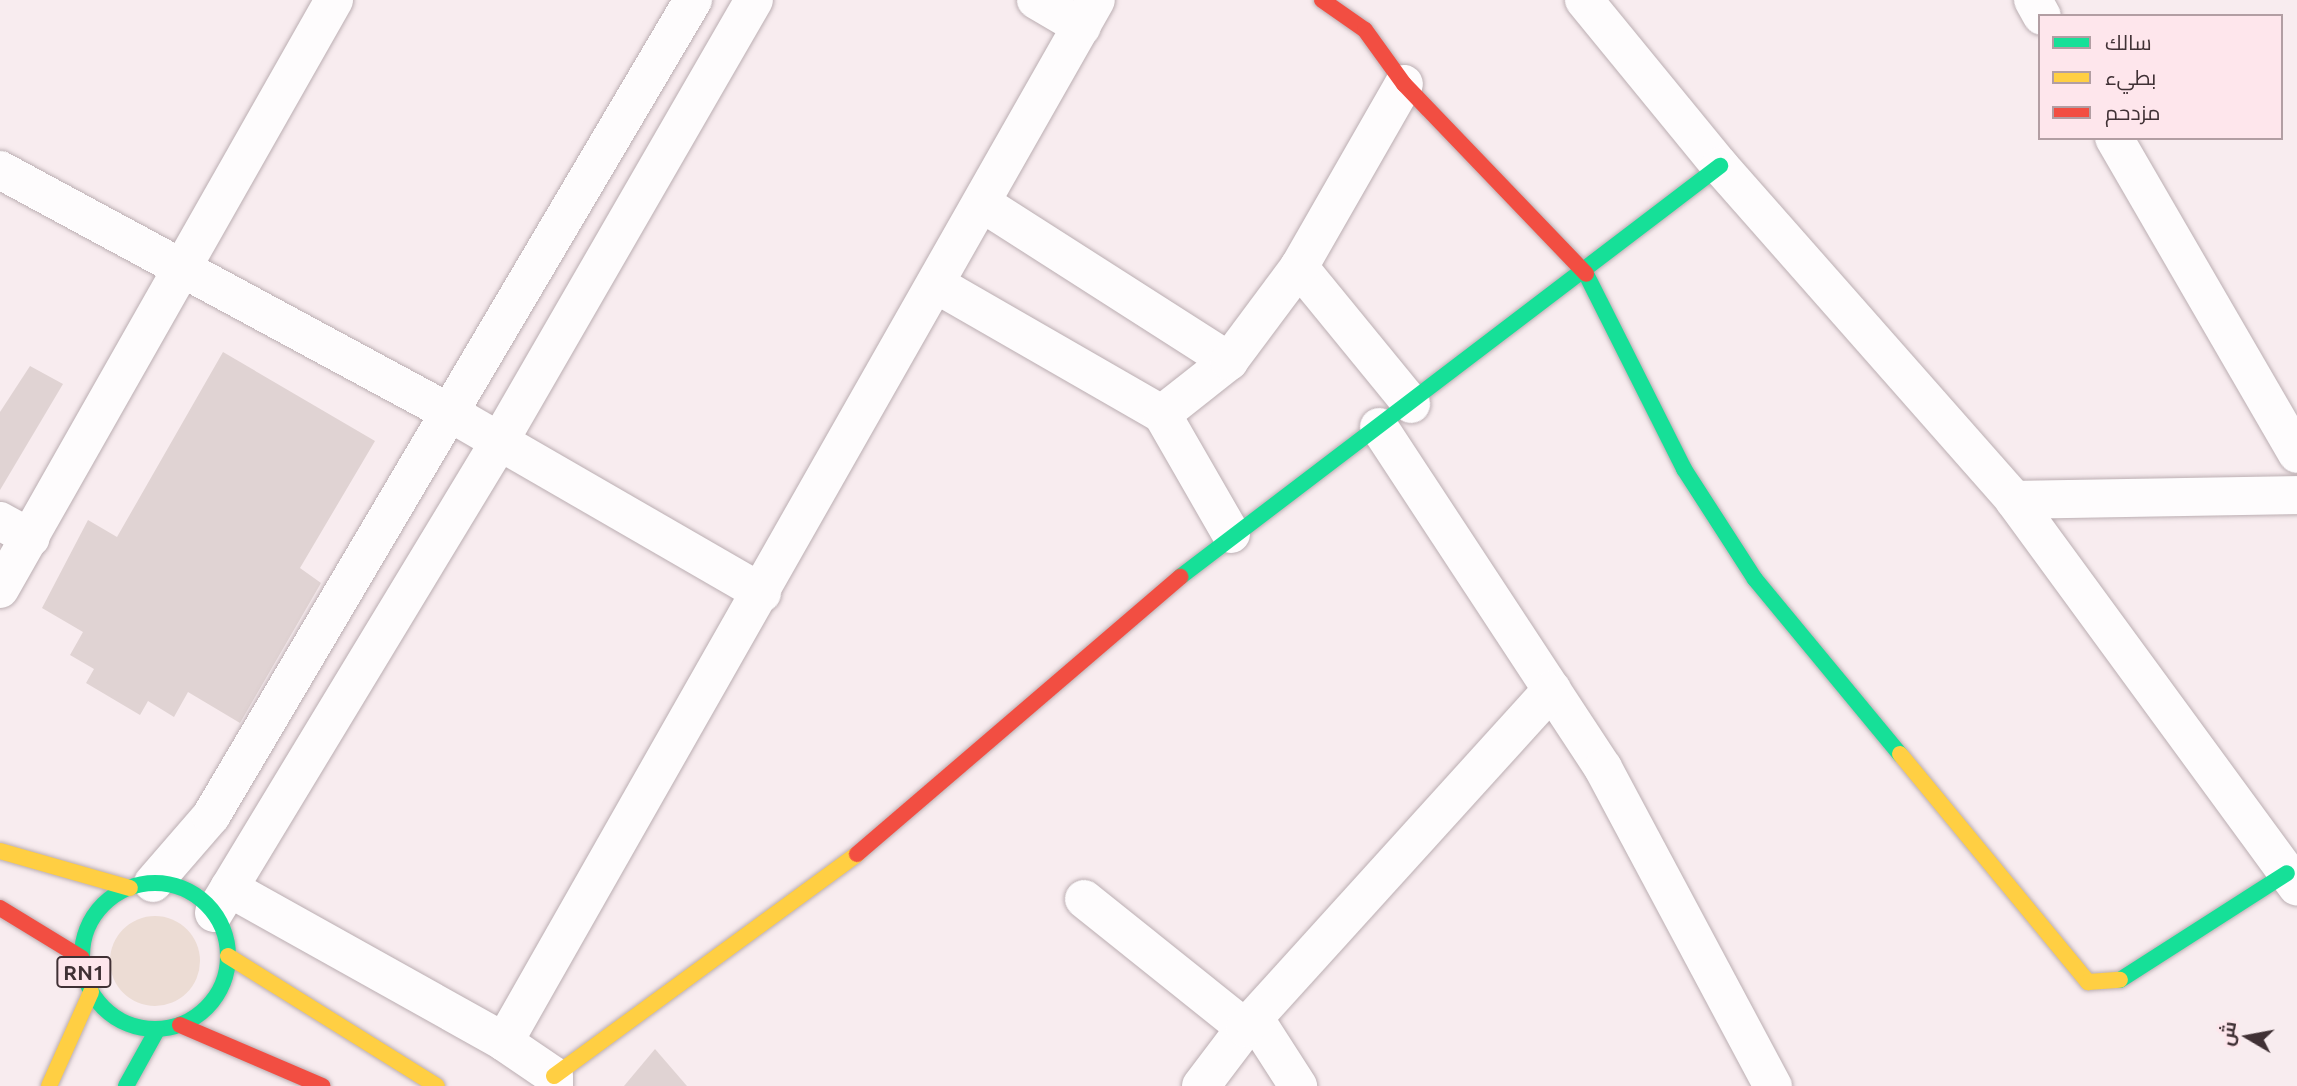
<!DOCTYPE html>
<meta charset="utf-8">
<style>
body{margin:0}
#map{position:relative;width:2297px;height:1086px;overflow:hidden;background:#f8ecef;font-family:Ubuntu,Cairo,sans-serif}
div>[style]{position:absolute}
.green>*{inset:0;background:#ecdcd4}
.round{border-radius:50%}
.building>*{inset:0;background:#e0d3d3}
.roads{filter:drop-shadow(0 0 2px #bbaeb2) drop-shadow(0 0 2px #bbaeb2)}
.street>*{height:38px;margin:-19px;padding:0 19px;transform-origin:19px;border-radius:19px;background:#fefcfd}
.fast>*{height:16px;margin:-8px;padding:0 8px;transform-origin:8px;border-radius:8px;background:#16e098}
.fast>.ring{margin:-8px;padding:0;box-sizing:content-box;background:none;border:16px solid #16e098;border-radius:50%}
.slow>*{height:16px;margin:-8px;padding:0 8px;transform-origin:8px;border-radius:8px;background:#ffcf43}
.jam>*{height:16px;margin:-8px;padding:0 8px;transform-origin:8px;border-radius:8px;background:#f24e42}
span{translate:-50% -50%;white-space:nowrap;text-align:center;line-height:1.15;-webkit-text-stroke:7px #fee6ec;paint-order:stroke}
.shield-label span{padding:2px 5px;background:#fee6ec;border:2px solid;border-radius:5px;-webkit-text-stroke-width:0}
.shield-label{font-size:21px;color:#403135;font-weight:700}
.legend{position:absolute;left:2038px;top:14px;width:245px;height:126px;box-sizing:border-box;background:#fee6ec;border:2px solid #b29ea3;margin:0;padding:9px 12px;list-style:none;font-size:21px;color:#403135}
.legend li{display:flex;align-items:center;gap:14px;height:35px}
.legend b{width:35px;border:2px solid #b29ea3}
.north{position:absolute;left:2213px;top:1002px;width:70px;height:70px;-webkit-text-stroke:5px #fee6ec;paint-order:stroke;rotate:280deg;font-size:19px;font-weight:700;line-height:28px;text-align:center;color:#403135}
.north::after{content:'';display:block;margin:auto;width:24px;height:32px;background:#403135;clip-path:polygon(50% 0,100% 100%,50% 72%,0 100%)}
</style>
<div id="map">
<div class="green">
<div class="round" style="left:110px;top:916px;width:90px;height:90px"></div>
</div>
<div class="building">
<div style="clip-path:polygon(223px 352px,375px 441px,300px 568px,321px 583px,240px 723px,188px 692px,174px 717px,148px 701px,140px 715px,86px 683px,94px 669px,70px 655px,83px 632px,42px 608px,88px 520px,117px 537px)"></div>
<div style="clip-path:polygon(30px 366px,63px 384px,0 490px,0 412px)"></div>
<div style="clip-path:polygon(655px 1049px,687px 1086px,624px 1086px)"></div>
</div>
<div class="roads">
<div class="street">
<div style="left:1036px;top:0;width:53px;rotate:30.4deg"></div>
<div style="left:1584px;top:0;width:215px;rotate:50.7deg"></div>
<div style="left:1720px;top:166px;width:445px;rotate:48.6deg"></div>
<div style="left:2014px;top:500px;width:283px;rotate:-1deg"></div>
<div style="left:2033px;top:0;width:18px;rotate:61deg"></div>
<div style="left:2114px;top:138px;width:365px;rotate:59.9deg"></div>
<div style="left:0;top:170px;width:514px;rotate:28.36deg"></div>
<div style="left:452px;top:414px;width:358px;rotate:30deg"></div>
<div style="left:985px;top:205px;width:290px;rotate:32.6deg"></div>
<div style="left:1299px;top:267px;width:177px;rotate:50.7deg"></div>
<div style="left:939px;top:286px;width:257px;rotate:29.9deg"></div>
<div style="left:1379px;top:427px;width:408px;rotate:56.7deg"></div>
<div style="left:1603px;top:768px;width:361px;rotate:61.9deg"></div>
<div style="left:2014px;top:500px;width:479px;rotate:53.8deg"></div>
<div style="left:0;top:521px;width:35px;rotate:29deg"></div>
<div style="left:1231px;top:534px;width:138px;rotate:-119.9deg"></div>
<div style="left:1162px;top:414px;width:85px;rotate:-38.3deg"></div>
<div style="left:1229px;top:361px;width:117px;rotate:-53.3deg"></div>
<div style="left:1299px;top:267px;width:211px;rotate:-60.2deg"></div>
<div style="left:0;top:589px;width:677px;rotate:-60.44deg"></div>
<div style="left:153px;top:883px;width:89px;rotate:-49.1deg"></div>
<div style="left:211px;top:816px;width:948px;rotate:-59.43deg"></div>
<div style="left:229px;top:888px;width:315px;rotate:29.2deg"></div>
<div style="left:504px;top:1042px;width:60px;rotate:34.2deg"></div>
<div style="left:554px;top:1076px;width:10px;rotate:90deg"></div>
<div style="left:1084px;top:899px;width:206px;rotate:38.7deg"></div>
<div style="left:214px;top:913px;width:551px;rotate:-58.82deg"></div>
<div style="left:499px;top:442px;width:510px;rotate:-60.02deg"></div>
<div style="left:1255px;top:1019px;width:80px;rotate:57.3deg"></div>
<div style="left:504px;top:1042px;width:1198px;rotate:-60.4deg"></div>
<div style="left:1201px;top:1086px;width:73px;rotate:-52.8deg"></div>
<div style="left:1245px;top:1028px;width:457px;rotate:-47.8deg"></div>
</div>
<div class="fast">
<div style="left:1586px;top:274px;width:218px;rotate:63.3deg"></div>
<div style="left:1684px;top:469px;width:131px;rotate:57.2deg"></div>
<div style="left:1755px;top:579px;width:227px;rotate:50.4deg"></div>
<div style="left:1180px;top:577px;width:679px;rotate:-37.28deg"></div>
<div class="ring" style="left:82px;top:883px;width:130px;height:130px"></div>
<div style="left:2120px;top:980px;width:198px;rotate:-32.6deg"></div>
<div style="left:126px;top:1086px;width:64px;rotate:-61deg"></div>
</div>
<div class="slow">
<div style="left:1900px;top:754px;width:296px;rotate:50.5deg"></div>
<div style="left:2088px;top:982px;width:32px;rotate:-4deg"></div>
<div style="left:0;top:851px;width:135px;rotate:15.9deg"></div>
<div style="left:228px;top:956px;width:246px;rotate:31.9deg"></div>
<div style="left:554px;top:1076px;width:376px;rotate:-36.2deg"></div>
<div style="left:49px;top:1086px;width:103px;rotate:-65.9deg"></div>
</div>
<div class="jam">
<div style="left:1322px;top:0;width:52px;rotate:34.9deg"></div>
<div style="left:1365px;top:30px;width:67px;rotate:54.2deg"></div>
<div style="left:1404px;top:84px;width:263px;rotate:46.2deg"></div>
<div style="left:857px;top:854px;width:426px;rotate:-40.6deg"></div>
<div style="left:0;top:908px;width:96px;rotate:31.4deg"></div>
<div style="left:180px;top:1025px;width:155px;rotate:23.2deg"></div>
</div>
</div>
<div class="shield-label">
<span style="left:84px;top:972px">RN1</span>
</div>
<ul class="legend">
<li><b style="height:9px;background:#16e098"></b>سالك</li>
<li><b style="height:9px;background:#ffcf43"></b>بطيء</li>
<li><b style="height:9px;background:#f24e42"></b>مزدحم</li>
</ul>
<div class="north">ش</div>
</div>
